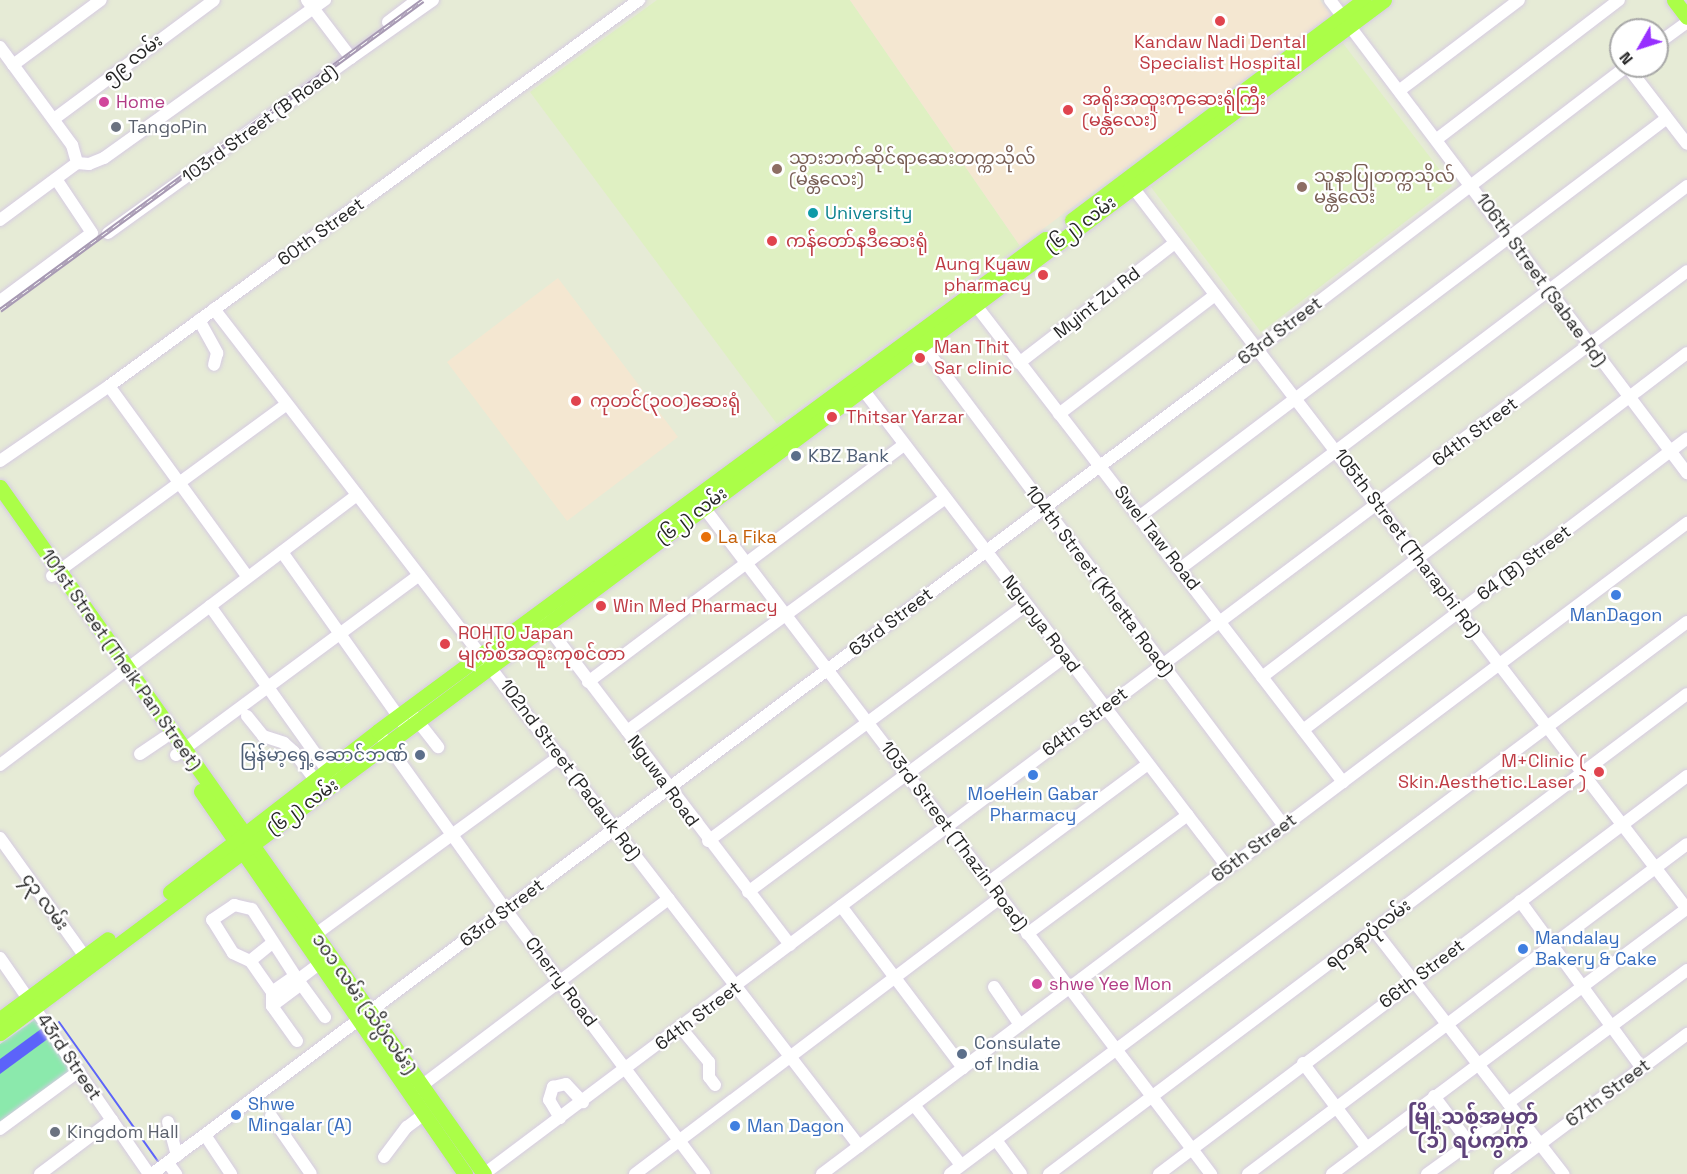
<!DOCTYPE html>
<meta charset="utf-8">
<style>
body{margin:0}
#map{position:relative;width:1687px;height:1174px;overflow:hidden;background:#e6ebd6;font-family:"Space Grotesk","Noto Sans Myanmar",sans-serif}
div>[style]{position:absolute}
.education>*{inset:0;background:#dff0c2}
.medical>*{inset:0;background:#f4e7d1}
.green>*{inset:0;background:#8be9ac}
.water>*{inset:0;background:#5c63fa}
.stream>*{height:2px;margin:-1px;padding:0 1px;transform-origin:1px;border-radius:1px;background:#5c63fa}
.roads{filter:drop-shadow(0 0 2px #d6cbe2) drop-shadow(0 0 2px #d6cbe2)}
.minor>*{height:12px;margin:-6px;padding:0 6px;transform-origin:6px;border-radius:6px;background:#fff}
.major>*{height:15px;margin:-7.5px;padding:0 7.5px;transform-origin:7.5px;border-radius:7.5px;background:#abfe48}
.rail>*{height:4.5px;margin-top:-2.25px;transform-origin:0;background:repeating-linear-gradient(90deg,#fff 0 7px,#a799b3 0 14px);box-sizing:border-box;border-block:2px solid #a799b3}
.dots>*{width:16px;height:16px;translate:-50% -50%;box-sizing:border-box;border:3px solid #fff;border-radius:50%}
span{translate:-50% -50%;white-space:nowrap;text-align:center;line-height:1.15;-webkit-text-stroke:4.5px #fff;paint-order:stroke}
.health-label{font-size:18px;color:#be3a42}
.left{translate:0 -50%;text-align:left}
.right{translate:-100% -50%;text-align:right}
.street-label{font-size:18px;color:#262626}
.hotel-label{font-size:18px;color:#b23c85}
.worship-label{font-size:18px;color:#5b616d}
.education-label{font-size:18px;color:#785e54}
.culture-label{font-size:18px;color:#0d838f}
.service-label{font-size:18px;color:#4e5e75}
.food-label{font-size:18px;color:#c56008}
.shop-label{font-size:18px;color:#366cbe}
.quarter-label{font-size:21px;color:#5f437b;font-weight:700}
.north{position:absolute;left:1609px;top:18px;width:60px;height:60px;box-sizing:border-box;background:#fff;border:2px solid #a8a8a8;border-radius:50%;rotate:231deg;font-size:16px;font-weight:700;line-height:24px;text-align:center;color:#262626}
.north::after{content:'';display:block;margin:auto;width:21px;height:27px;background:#972fff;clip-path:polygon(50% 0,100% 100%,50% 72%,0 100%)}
</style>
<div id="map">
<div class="education">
<div style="clip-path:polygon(657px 0,850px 0,1020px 246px,777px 424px,530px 92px)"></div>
<div style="clip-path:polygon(1342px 42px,1452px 186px,1261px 332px,1151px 187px)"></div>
</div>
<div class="medical">
<div style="clip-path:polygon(850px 0,1320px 0,1331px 15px,1020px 246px)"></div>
<div style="clip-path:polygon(558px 278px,678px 437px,567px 521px,447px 362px)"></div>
</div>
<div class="green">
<div style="clip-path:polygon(37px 1018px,73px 1071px,0 1122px,0 1044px)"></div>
</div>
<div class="water">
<div style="clip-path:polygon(41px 1029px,49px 1038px,0 1074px,0 1059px)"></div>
</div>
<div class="stream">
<div style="left:59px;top:1022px;width:174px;rotate:54.6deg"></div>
</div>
<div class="roads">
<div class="minor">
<div style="left:1330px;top:0;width:593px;rotate:52.96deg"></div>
<div style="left:388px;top:22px;width:36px;rotate:-37deg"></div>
<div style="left:1657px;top:44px;width:37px;rotate:-36deg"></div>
<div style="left:0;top:47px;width:122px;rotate:53.7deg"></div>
<div style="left:72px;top:145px;width:19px;rotate:74deg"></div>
<div style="left:77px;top:163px;width:12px;rotate:5deg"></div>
<div style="left:89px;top:164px;width:16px;rotate:-22deg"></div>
<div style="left:104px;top:158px;width:272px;rotate:-35.6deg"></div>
<div style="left:352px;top:57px;width:99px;rotate:-35.1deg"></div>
<div style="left:13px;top:65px;width:109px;rotate:-36.5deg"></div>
<div style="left:1627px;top:66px;width:98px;rotate:52.4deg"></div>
<div style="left:1400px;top:90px;width:149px;rotate:-37.1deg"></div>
<div style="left:54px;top:119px;width:199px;rotate:-36.6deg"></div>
<div style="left:1437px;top:139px;width:229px;rotate:-37.4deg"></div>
<div style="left:1128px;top:181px;width:918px;rotate:52.48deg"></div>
<div style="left:0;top:220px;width:96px;rotate:-36.5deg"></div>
<div style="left:108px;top:233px;width:299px;rotate:-35.8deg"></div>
<div style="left:351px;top:58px;width:73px;rotate:-127.2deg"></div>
<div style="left:971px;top:299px;width:610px;rotate:52.4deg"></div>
<div style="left:0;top:301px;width:114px;rotate:-36.5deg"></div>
<div style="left:92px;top:233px;width:65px;rotate:-123.7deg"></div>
<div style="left:214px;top:309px;width:1057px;rotate:52.38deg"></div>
<div style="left:199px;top:320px;width:38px;rotate:61deg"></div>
<div style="left:217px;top:353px;width:12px;rotate:104deg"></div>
<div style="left:917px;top:337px;width:611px;rotate:53.11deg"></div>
<div style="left:1019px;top:363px;width:197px;rotate:-37.6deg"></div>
<div style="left:858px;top:383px;width:610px;rotate:52.66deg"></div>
<div style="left:109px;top:386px;width:236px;rotate:54deg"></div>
<div style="left:1059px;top:414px;width:196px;rotate:-37.3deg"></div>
<div style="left:0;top:461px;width:132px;rotate:-34.5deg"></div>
<div style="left:109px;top:386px;width:656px;rotate:-36.07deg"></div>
<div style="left:699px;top:501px;width:846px;rotate:52.74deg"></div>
<div style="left:1140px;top:516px;width:660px;rotate:-37.06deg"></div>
<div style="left:282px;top:552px;width:218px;rotate:54.7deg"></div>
<div style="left:1181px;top:568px;width:634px;rotate:-37.05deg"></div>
<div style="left:52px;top:576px;width:291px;rotate:-36.2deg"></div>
<div style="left:210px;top:606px;width:210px;rotate:54.5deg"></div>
<div style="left:541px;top:618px;width:411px;rotate:52.7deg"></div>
<div style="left:1262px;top:677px;width:534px;rotate:-37.32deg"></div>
<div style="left:588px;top:682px;width:395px;rotate:-36.9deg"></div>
<div style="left:413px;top:715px;width:41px;rotate:52deg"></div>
<div style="left:247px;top:716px;width:26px;rotate:51deg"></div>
<div style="left:263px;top:736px;width:22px;rotate:18deg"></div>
<div style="left:284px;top:743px;width:13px;rotate:42deg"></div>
<div style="left:294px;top:752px;width:34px;rotate:53deg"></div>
<div style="left:1303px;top:730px;width:482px;rotate:-37.2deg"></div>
<div style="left:627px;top:731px;width:394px;rotate:-36.2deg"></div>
<div style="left:382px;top:737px;width:213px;rotate:54.4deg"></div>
<div style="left:506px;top:910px;width:330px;rotate:53.1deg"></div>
<div style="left:140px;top:754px;width:29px;rotate:-34deg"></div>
<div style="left:176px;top:755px;width:302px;rotate:-36.5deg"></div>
<div style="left:0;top:765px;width:448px;rotate:-37.1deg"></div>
<div style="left:0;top:838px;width:151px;rotate:54.4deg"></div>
<div style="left:708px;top:841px;width:396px;rotate:-36.6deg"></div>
<div style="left:989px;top:882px;width:198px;rotate:-36.6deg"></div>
<div style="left:748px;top:892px;width:396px;rotate:-36.6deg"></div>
<div style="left:1520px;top:901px;width:207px;rotate:53.9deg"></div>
<div style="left:841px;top:906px;width:203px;rotate:53deg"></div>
<div style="left:1374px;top:930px;width:309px;rotate:52.2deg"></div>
<div style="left:1027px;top:934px;width:200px;rotate:-36.5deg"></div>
<div style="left:309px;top:939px;width:311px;rotate:-36.1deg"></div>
<div style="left:0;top:958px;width:262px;rotate:55.4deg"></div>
<div style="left:250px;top:961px;width:28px;rotate:-39deg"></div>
<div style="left:319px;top:964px;width:26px;rotate:143deg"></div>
<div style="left:298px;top:980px;width:46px;rotate:53.9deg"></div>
<div style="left:994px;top:987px;width:46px;rotate:55.6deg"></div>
<div style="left:272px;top:992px;width:28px;rotate:-35deg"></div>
<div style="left:272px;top:1006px;width:36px;rotate:-37deg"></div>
<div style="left:681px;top:1028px;width:44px;rotate:50.5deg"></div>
<div style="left:709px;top:1062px;width:15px;rotate:90deg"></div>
<div style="left:709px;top:1077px;width:10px;rotate:53deg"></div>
<div style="left:297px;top:1041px;width:43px;rotate:-125.5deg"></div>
<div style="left:272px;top:1006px;width:14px;rotate:-90deg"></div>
<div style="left:272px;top:992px;width:38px;rotate:-125deg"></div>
<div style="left:250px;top:961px;width:19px;rotate:-155deg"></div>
<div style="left:233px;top:953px;width:39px;rotate:-122deg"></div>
<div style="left:212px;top:920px;width:27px;rotate:-34deg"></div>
<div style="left:234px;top:905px;width:18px;rotate:13deg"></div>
<div style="left:252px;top:909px;width:85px;rotate:57.1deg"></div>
<div style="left:1303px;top:1063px;width:105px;rotate:53.1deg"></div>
<div style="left:416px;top:1090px;width:317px;rotate:-37.1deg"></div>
<div style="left:1434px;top:1096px;width:60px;rotate:53.1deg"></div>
<div style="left:1508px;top:1103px;width:223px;rotate:-36.6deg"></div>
<div style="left:914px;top:1105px;width:76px;rotate:51.9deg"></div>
<div style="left:271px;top:1116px;width:70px;rotate:55.4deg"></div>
<div style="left:560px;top:1118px;width:21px;rotate:-121deg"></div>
<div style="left:549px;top:1100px;width:14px;rotate:-73deg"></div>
<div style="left:553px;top:1087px;width:13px;rotate:-13deg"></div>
<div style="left:566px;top:1084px;width:25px;rotate:47deg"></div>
<div style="left:168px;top:1122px;width:35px;rotate:75deg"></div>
<div style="left:0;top:1129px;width:98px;rotate:-36.3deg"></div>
<div style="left:205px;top:1135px;width:47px;rotate:56.3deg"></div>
<div style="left:996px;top:1140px;width:42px;rotate:53.7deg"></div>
<div style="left:384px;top:1157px;width:38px;rotate:-53deg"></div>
<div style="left:407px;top:1127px;width:21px;rotate:-37deg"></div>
<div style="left:168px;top:1163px;width:14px;rotate:54deg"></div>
<div style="left:40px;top:1174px;width:90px;rotate:-36.9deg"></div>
<div style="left:152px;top:1174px;width:1379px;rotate:-36.75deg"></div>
<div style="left:1257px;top:349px;width:466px;rotate:-37.4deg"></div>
<div style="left:484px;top:1174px;width:1504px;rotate:-36.89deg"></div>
<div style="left:635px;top:1174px;width:458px;rotate:-37.1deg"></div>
<div style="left:822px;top:1174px;width:1083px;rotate:-36.97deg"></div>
<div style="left:950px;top:1174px;width:921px;rotate:-36.83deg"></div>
<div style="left:1049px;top:1174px;width:798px;rotate:-36.96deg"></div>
<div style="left:1159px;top:1174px;width:661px;rotate:-37.01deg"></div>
<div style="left:1248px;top:1174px;width:549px;rotate:-36.93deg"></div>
<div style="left:1332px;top:1174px;width:444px;rotate:-36.8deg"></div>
<div style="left:1427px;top:1174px;width:84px;rotate:-35.8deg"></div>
<div style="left:1500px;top:1174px;width:234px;rotate:-36.8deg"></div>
</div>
<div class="major">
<div style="left:1674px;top:0;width:21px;rotate:53deg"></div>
<div style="left:1072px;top:220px;width:366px;rotate:-37deg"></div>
<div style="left:0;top:487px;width:840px;rotate:54.83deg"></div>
<div style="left:201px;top:791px;width:465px;rotate:55.4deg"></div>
<div style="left:170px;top:892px;width:263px;rotate:-37.7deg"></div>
<div style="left:378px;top:731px;width:829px;rotate:-36.41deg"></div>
<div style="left:0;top:1019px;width:134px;rotate:-36.5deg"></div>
<div style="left:0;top:1033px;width:1727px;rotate:-36.74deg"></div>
</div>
</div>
<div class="rail">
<div style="left:0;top:310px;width:524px;rotate:-36.24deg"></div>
</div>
<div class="dots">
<div style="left:1220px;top:21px;background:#e0444e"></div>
<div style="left:104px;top:102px;background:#d1479c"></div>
<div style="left:1068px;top:110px;background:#e0444e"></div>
<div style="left:116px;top:127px;background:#6b7280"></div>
<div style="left:777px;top:169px;background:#8d6e63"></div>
<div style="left:1302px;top:187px;background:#8d6e63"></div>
<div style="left:813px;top:213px;background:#0f9aa8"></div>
<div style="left:772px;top:241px;background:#e0444e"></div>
<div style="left:1043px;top:275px;background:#e0444e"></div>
<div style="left:920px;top:358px;background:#e0444e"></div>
<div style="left:576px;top:401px;background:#e0444e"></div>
<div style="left:832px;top:417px;background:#e0444e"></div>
<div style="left:796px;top:456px;background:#5c6f8a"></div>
<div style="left:706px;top:537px;background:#e8710a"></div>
<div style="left:1616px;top:595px;background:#3f7fe0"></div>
<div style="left:601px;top:606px;background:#e0444e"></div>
<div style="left:445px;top:644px;background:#e0444e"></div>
<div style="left:420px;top:755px;background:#5c6f8a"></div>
<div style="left:1599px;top:772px;background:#e0444e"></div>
<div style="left:1033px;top:775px;background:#3f7fe0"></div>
<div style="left:1523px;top:949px;background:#3f7fe0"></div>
<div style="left:1037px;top:984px;background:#d1479c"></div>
<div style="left:962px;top:1054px;background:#5c6f8a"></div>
<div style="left:236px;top:1115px;background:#3f7fe0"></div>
<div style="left:735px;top:1126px;background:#3f7fe0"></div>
<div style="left:55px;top:1132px;background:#6b7280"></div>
</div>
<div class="health-label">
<span style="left:1220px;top:53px">Kandaw Nadi Dental<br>Specialist Hospital</span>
<span class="left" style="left:1082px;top:110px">အရိုးအထူးကုဆေးရုံကြီး<br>(မန္တလေး)</span>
<span class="left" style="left:786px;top:241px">ကန်တော်နဒီဆေးရုံ</span>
<span class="right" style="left:1031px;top:275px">Aung Kyaw<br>pharmacy</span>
<span class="left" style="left:934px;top:358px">Man Thit<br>Sar clinic</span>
<span class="left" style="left:590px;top:401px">ကုတင်(၃၀၀)ဆေးရုံ</span>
<span class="left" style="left:846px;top:417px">Thitsar Yarzar</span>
<span class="left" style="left:613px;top:606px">Win Med Pharmacy</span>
<span class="left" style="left:458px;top:644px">ROHTO Japan<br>မျက်စိအထူးကုစင်တာ</span>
<span class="right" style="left:1586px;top:772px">M+Clinic (<br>Skin.Aesthetic.Laser )</span>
</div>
<div class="street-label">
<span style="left:133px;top:59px;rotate:-37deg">၅၉ လမ်း</span>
<span style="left:260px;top:124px;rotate:-36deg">103rd Street (B Road)</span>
<span style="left:1081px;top:225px;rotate:-37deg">(၆၂) လမ်း</span>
<span style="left:321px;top:232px;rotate:-36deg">60th Street</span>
<span style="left:1541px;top:280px;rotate:54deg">106th Street (Sabae Rd)</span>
<span style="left:1097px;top:303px;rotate:-38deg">Myint Zu Rd</span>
<span style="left:1280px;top:331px;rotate:-37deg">63rd Street</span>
<span style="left:1475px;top:432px;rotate:-37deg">64th Street</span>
<span style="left:692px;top:516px;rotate:-37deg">(၆၂) လမ်း</span>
<span style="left:1157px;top:538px;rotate:52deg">Swel Taw Road</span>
<span style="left:1407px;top:543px;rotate:53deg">105th Street (Tharaphi Rd)</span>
<span style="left:1524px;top:563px;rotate:-37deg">64 (B) Street</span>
<span style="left:1099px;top:581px;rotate:53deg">104th Street (Khetta Road)</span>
<span style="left:891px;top:622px;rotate:-37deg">63rd Street</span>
<span style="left:1041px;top:624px;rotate:53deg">Ngupya Road</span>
<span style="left:121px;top:660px;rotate:55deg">101st Street (Theik Pan Street)</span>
<span style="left:1085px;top:722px;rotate:-37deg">64th Street</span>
<span style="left:570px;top:770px;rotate:53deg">102nd Street (Padauk Rd)</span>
<span style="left:663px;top:781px;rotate:54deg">Nguwa Road</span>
<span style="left:303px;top:807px;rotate:-36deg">(၆၂) လမ်း</span>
<span style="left:954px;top:836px;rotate:53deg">103rd Street (Thazin Road)</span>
<span style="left:1254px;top:848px;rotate:-37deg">65th Street</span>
<span style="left:45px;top:902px;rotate:54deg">၄၃ လမ်း</span>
<span style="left:502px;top:913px;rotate:-37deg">63rd Street</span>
<span style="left:1368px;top:934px;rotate:-37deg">ရတနာပုံလမ်း</span>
<span style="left:1422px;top:974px;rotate:-37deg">66th Street</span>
<span style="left:561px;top:982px;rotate:53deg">Cherry Road</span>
<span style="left:364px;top:1004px;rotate:55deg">၁၀၁ လမ်း (သိပ္ပံလမ်း)</span>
<span style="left:698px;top:1016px;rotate:-37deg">64th Street</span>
<span style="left:69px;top:1057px;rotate:56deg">43rd Street</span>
<span style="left:1608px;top:1093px;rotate:-37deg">67th Street</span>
</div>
<div class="hotel-label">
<span class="left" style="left:116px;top:102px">Home</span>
<span class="left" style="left:1049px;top:984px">shwe Yee Mon</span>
</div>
<div class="worship-label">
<span class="left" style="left:128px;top:127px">TangoPin</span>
<span class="left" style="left:67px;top:1132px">Kingdom Hall</span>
</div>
<div class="education-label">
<span class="left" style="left:789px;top:169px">သွားဘက်ဆိုင်ရာဆေးတက္ကသိုလ်<br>(မန္တလေး)</span>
<span class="left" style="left:1314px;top:187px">သူနာပြုတက္ကသိုလ်<br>မန္တလေး</span>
</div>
<div class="culture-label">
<span class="left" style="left:825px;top:213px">University</span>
</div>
<div class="service-label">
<span class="left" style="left:808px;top:456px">KBZ Bank</span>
<span class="right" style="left:408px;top:755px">မြန်မာ့ရှေ့ဆောင်ဘဏ်</span>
<span class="left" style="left:974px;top:1054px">Consulate<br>of India</span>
</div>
<div class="food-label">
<span class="left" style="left:718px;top:537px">La Fika</span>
</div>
<div class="shop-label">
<span style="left:1616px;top:615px">ManDagon</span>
<span style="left:1033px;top:805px">MoeHein Gabar<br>Pharmacy</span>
<span class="left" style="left:1535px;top:949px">Mandalay<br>Bakery &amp; Cake</span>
<span class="left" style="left:248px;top:1115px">Shwe<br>Mingalar (A)</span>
<span class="left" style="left:747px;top:1126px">Man Dagon</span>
</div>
<div class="quarter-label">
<span style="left:1473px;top:1129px">မြို့သစ်အမှတ်<br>(၁) ရပ်ကွက်</span>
</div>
<div class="north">N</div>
</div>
